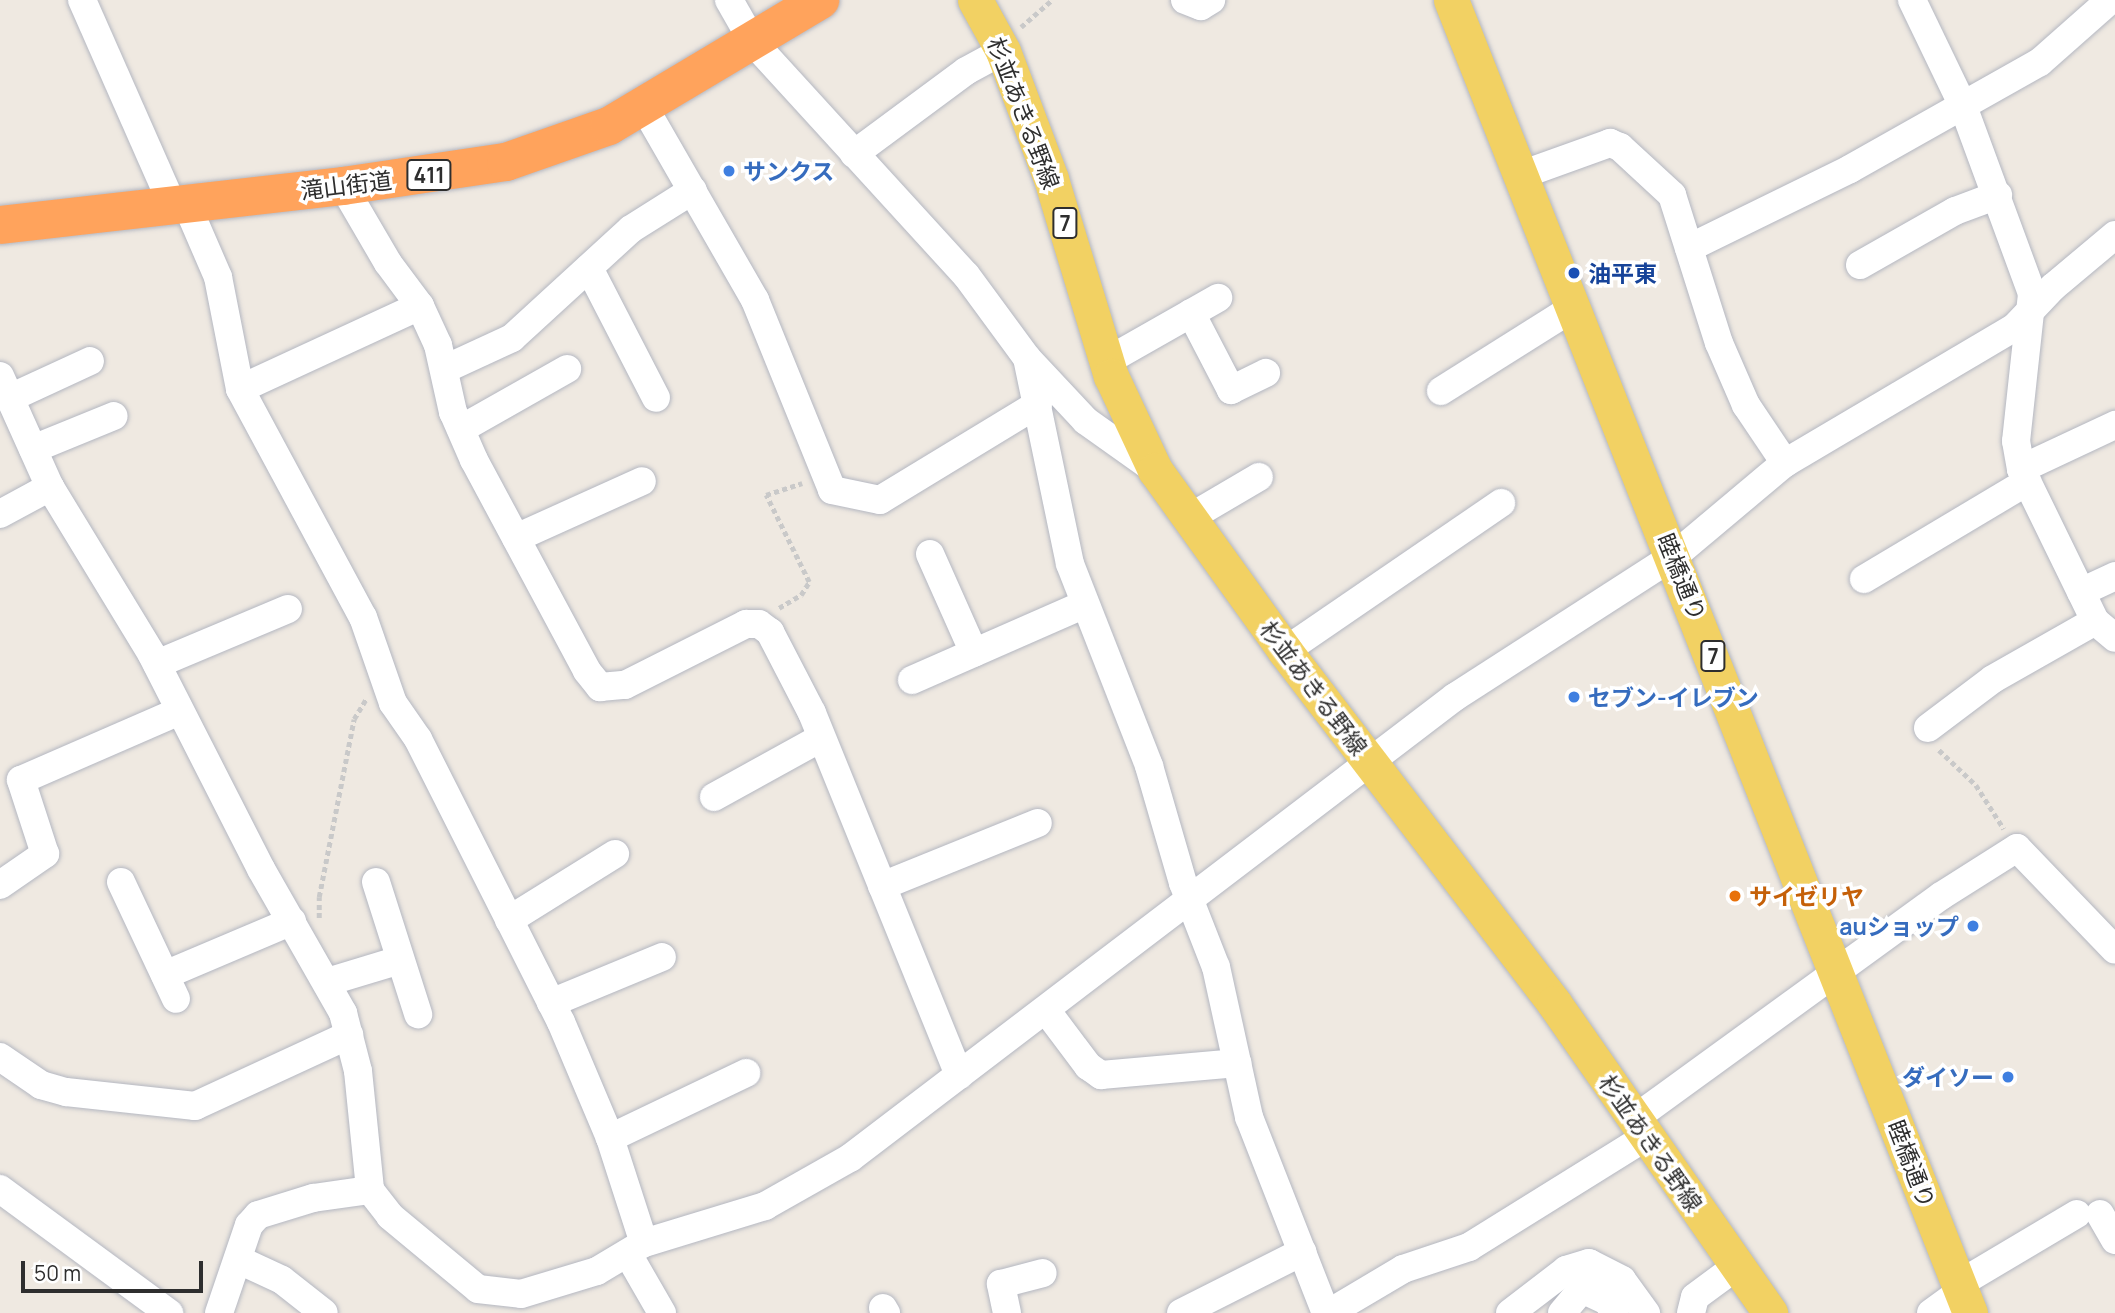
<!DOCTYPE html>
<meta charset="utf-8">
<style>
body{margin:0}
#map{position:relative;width:2115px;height:1313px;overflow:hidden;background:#efe9e1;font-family:Manrope,"Noto Sans JP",sans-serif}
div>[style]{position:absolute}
.path>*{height:4.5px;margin-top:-2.25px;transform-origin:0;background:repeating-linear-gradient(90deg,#c9c9c9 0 5px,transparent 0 8.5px)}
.roads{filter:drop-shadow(0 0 2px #b4b7c1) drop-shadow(0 0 2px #b4b7c1)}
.minor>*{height:28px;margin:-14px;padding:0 14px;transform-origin:14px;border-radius:14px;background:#fff}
.major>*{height:35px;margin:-17.5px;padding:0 17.5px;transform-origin:17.5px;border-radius:17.5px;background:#f2d163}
.highway>*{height:38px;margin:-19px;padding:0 19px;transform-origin:19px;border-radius:19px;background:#ffa35c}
.dots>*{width:19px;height:19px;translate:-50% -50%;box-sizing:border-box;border:4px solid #fff;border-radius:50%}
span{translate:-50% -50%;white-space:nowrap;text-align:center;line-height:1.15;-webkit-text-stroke:7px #fff;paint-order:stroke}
.shield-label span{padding:2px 5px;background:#fff;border:2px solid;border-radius:5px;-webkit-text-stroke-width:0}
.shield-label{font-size:21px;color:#2e2e2e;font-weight:700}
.street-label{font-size:23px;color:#2e2e2e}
.shop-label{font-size:23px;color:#366cbe;font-weight:700}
.left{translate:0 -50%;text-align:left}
.right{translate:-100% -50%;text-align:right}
.transit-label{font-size:23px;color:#164399;font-weight:700}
.food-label{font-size:23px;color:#c56008;font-weight:700}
.scale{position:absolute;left:21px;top:1261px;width:182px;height:32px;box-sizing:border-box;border:4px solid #2e2e2e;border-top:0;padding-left:9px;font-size:21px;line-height:24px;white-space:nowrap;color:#2e2e2e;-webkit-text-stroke:5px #fff;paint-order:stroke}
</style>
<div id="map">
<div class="path">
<div style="left:1021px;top:27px;width:41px;rotate:-41.1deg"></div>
<div style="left:779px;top:608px;width:26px;rotate:-31deg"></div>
<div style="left:801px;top:595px;width:15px;rotate:-58deg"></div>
<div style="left:809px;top:582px;width:97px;rotate:-116.3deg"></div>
<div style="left:766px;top:495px;width:38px;rotate:-18deg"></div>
<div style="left:1939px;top:750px;width:51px;rotate:43.4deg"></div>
<div style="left:1976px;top:785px;width:52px;rotate:57.5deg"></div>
<div style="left:319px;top:918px;width:21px;rotate:-90deg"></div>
<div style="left:319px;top:897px;width:181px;rotate:-78.9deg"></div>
<div style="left:354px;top:719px;width:23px;rotate:-59deg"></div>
</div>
<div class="roads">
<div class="minor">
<div style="left:82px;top:0;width:223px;rotate:66.2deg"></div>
<div style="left:729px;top:0;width:48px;rotate:60.3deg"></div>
<div style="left:753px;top:42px;width:316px;rotate:47.6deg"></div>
<div style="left:966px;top:275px;width:103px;rotate:53.7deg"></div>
<div style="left:1027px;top:358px;width:86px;rotate:46.9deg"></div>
<div style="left:1086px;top:421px;width:85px;rotate:35.4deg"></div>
<div style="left:1185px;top:0;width:17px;rotate:21deg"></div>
<div style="left:1201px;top:6px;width:12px;rotate:-31deg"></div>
<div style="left:1912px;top:0;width:118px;rotate:64.3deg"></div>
<div style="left:1963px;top:106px;width:200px;rotate:69.8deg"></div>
<div style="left:2032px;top:294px;width:148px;rotate:96.2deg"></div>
<div style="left:2016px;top:441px;width:28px;rotate:80deg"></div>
<div style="left:2021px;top:469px;width:169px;rotate:64deg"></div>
<div style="left:2095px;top:621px;width:26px;rotate:40deg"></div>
<div style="left:644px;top:107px;width:223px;rotate:60.1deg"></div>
<div style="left:755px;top:300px;width:205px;rotate:67.9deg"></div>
<div style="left:832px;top:490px;width:49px;rotate:11.8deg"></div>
<div style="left:880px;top:500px;width:185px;rotate:-31.3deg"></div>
<div style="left:854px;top:154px;width:139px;rotate:-36.5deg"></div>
<div style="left:966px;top:71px;width:42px;rotate:-28.4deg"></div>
<div style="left:1521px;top:175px;width:95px;rotate:-19.8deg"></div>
<div style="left:1610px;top:143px;width:11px;rotate:22deg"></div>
<div style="left:1620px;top:147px;width:71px;rotate:42.7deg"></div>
<div style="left:1672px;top:195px;width:155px;rotate:72.4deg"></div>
<div style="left:1719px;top:343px;width:68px;rotate:66.5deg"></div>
<div style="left:1746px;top:405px;width:70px;rotate:56.1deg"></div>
<div style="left:343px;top:186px;width:89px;rotate:59.7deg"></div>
<div style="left:388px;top:263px;width:54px;rotate:53.3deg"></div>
<div style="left:420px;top:306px;width:43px;rotate:65.2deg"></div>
<div style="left:438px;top:345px;width:69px;rotate:77.4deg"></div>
<div style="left:453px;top:412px;width:52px;rotate:66.4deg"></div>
<div style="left:474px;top:460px;width:239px;rotate:61.8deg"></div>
<div style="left:587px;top:671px;width:21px;rotate:51deg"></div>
<div style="left:600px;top:687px;width:25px;rotate:-5deg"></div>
<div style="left:625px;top:685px;width:136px;rotate:-26.8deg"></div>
<div style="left:746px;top:624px;width:13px"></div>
<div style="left:759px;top:624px;width:14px;rotate:36deg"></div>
<div style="left:770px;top:632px;width:91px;rotate:62.6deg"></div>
<div style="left:812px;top:713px;width:391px;rotate:67.9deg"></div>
<div style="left:186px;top:203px;width:81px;rotate:66.6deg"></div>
<div style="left:218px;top:277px;width:114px;rotate:78.9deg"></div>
<div style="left:240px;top:389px;width:259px;rotate:61.7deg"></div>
<div style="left:363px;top:617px;width:91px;rotate:70.8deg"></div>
<div style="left:393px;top:703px;width:44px;rotate:55.2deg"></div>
<div style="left:418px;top:739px;width:317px;rotate:63.2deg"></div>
<div style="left:561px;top:1022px;width:126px;rotate:67.1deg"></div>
<div style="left:610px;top:1138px;width:110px;rotate:72.1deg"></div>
<div style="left:1689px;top:248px;width:179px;rotate:-26.1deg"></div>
<div style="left:1850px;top:169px;width:218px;rotate:-29.4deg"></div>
<div style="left:2040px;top:62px;width:94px;rotate:-41.5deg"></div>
<div style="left:1860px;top:265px;width:109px;rotate:-29.6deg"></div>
<div style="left:1955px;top:211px;width:46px;rotate:-20.4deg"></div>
<div style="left:589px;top:268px;width:146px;rotate:62.7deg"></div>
<div style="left:1191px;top:313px;width:87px;rotate:62.5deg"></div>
<div style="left:1231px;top:390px;width:39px;rotate:-26deg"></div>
<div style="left:1027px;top:358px;width:210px;rotate:78.2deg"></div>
<div style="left:1070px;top:564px;width:217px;rotate:68.6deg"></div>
<div style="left:1149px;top:766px;width:122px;rotate:73.8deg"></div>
<div style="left:1183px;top:883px;width:90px;rotate:68.6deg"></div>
<div style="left:1216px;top:967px;width:154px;rotate:77.6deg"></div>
<div style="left:1249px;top:1117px;width:211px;rotate:68.6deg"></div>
<div style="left:1107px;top:361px;width:128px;rotate:-29.6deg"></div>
<div style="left:445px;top:369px;width:74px;rotate:-24.8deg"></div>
<div style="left:512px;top:338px;width:161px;rotate:-42.5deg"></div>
<div style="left:631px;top:229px;width:73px;rotate:-32.2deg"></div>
<div style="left:0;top:376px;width:122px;rotate:65.8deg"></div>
<div style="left:50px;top:487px;width:197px;rotate:58.7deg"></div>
<div style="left:152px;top:655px;width:240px;rotate:63deg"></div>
<div style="left:261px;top:869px;width:166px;rotate:60.3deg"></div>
<div style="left:343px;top:1013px;width:60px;rotate:75.5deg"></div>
<div style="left:358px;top:1071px;width:120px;rotate:84.2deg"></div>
<div style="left:370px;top:1190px;width:33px;rotate:52deg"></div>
<div style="left:390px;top:1216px;width:114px;rotate:39.7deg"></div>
<div style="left:478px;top:1289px;width:43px;rotate:6.6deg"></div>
<div style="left:521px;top:1294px;width:79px;rotate:-16.8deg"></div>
<div style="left:597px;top:1271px;width:55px;rotate:-30.8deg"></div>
<div style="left:644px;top:1243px;width:127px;rotate:-17deg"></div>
<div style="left:765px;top:1206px;width:98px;rotate:-29.5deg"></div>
<div style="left:850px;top:1158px;width:761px;rotate:-37.31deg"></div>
<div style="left:1455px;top:697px;width:260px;rotate:-32.8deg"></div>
<div style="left:1674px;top:556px;width:145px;rotate:-40deg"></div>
<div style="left:1785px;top:463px;width:267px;rotate:-30.6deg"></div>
<div style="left:2015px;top:327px;width:55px;rotate:-46.5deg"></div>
<div style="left:2053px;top:287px;width:81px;rotate:-40deg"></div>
<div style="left:240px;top:389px;width:198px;rotate:-24.8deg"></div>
<div style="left:1441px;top:391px;width:156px;rotate:-32.2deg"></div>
<div style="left:10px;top:398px;width:88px;rotate:-24.8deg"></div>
<div style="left:461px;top:429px;width:122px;rotate:-29.5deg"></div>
<div style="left:33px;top:449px;width:87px;rotate:-22.2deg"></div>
<div style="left:2021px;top:469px;width:104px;rotate:-25.1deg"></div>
<div style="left:0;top:514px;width:57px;rotate:-28.4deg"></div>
<div style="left:1189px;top:518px;width:81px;rotate:-30.4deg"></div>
<div style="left:516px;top:538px;width:138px;rotate:-24.3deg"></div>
<div style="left:930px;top:554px;width:108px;rotate:66deg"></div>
<div style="left:1864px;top:579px;width:190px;rotate:-30.8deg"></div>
<div style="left:2081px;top:592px;width:38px;rotate:-25deg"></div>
<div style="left:1285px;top:651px;width:262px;rotate:-34.4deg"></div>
<div style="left:157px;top:664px;width:142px;rotate:-22.8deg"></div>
<div style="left:912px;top:680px;width:189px;rotate:-23.7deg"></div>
<div style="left:1928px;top:728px;width:81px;rotate:-37deg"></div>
<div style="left:1993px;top:679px;width:117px;rotate:-29.6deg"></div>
<div style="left:714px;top:797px;width:122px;rotate:-28.9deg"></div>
<div style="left:121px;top:882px;width:129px;rotate:64.8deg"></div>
<div style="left:376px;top:882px;width:139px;rotate:72.3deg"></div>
<div style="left:0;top:885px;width:55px;rotate:-34.6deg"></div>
<div style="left:45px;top:854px;width:78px;rotate:-108deg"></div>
<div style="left:21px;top:780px;width:173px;rotate:-23.5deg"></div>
<div style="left:882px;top:886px;width:168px;rotate:-22deg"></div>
<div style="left:509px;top:920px;width:125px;rotate:-31.9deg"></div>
<div style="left:165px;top:975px;width:138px;rotate:-23deg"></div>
<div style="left:327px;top:982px;width:76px;rotate:-16.8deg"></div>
<div style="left:551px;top:1003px;width:120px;rotate:-22.5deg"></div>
<div style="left:1046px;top:1010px;width:70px;rotate:53.1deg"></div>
<div style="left:1088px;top:1066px;width:16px;rotate:35deg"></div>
<div style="left:1101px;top:1075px;width:137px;rotate:-5deg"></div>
<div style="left:0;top:1057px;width:50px;rotate:34.3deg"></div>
<div style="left:41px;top:1085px;width:26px;rotate:16deg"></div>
<div style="left:66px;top:1092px;width:130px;rotate:6.2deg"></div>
<div style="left:195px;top:1106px;width:170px;rotate:-24.8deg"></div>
<div style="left:1634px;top:1119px;width:379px;rotate:-36deg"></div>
<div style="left:1941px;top:896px;width:90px;rotate:-32.3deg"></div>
<div style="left:2017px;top:848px;width:141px;rotate:46.1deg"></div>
<div style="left:610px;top:1138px;width:151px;rotate:-25.5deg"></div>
<div style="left:0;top:1189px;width:210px;rotate:36.3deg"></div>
<div style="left:2100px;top:1214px;width:30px;rotate:60deg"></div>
<div style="left:628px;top:1254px;width:68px;rotate:60deg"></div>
<div style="left:239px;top:1260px;width:47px;rotate:24.9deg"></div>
<div style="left:282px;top:1280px;width:53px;rotate:38.2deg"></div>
<div style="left:1959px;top:1284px;width:137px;rotate:-30.7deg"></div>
<div style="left:883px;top:1308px;width:6px;rotate:59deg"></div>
<div style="left:219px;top:1313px;width:93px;rotate:-71.2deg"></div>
<div style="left:249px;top:1225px;width:13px;rotate:-48deg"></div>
<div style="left:258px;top:1215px;width:58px;rotate:-17.2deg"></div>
<div style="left:313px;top:1198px;width:58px;rotate:-8deg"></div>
<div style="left:1007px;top:1313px;width:30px;rotate:-102deg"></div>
<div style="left:1001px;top:1284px;width:43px;rotate:-14.7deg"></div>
<div style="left:1181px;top:1313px;width:136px;rotate:-26.8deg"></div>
<div style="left:1329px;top:1313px;width:86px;rotate:-30.7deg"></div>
<div style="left:1403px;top:1269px;width:70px;rotate:-18.4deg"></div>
<div style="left:1469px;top:1247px;width:208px;rotate:-31.9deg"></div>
<div style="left:1510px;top:1313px;width:71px;rotate:-37.5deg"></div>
<div style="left:1566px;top:1270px;width:24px;rotate:-17deg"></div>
<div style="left:1589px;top:1263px;width:37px;rotate:27deg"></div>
<div style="left:1622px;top:1280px;width:41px;rotate:54deg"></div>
<div style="left:1562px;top:1313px;width:25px;rotate:-50deg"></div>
<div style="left:1578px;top:1294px;width:9px;rotate:-21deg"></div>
<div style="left:1586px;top:1291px;width:23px;rotate:25deg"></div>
<div style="left:1607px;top:1301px;width:14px;rotate:56deg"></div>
<div style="left:1691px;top:1313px;width:16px;rotate:-76deg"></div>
<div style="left:1695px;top:1297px;width:52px;rotate:-36.4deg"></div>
<div style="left:1931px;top:1313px;width:37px;rotate:-36deg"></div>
</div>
<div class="major">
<div style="left:975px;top:0;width:58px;rotate:61.2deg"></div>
<div style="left:1003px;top:51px;width:137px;rotate:69.4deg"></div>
<div style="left:1051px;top:179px;width:206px;rotate:73.1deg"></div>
<div style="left:1111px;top:376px;width:104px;rotate:64.9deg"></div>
<div style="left:1155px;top:470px;width:223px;rotate:54.3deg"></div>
<div style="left:1285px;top:651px;width:443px;rotate:52.6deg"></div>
<div style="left:1554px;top:1003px;width:378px;rotate:55.1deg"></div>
<div style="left:1451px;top:0;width:1412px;rotate:68.43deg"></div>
</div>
<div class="highway">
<div style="left:0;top:225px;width:345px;rotate:-6.5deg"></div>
<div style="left:343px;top:186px;width:165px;rotate:-8.4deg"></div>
<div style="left:506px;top:162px;width:109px;rotate:-19.3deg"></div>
<div style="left:609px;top:126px;width:246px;rotate:-30.8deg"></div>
</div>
</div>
<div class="dots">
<div style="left:729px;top:171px;background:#3f7fe0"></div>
<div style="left:1574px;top:273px;background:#1a4fb4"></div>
<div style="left:1574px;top:697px;background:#3f7fe0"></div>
<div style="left:1735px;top:896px;background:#e8710a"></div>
<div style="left:1973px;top:926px;background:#3f7fe0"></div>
<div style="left:2008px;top:1077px;background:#3f7fe0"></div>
</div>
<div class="shield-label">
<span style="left:429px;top:175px">411</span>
<span style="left:1065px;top:223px">7</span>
<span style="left:1713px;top:656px">7</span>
</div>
<div class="street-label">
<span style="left:1024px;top:113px;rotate:69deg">杉並あきる野線</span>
<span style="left:346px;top:185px;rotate:-7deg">滝山街道</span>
<span style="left:1682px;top:577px;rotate:68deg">睦橋通り</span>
<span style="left:1314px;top:688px;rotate:53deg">杉並あきる野線</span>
<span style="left:1651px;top:1143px;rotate:55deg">杉並あきる野線</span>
<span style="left:1912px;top:1164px;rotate:69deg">睦橋通り</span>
</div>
<div class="shop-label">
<span class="left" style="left:743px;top:171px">サンクス</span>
<span class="left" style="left:1588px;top:697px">セブン-イレブン</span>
<span class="right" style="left:1959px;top:926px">auショップ</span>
<span class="right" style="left:1994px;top:1077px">ダイソー</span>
</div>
<div class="transit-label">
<span class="left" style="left:1588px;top:273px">油平東</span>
</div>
<div class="food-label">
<span class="left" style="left:1749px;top:896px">サイゼリヤ</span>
</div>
<div class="scale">50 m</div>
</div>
